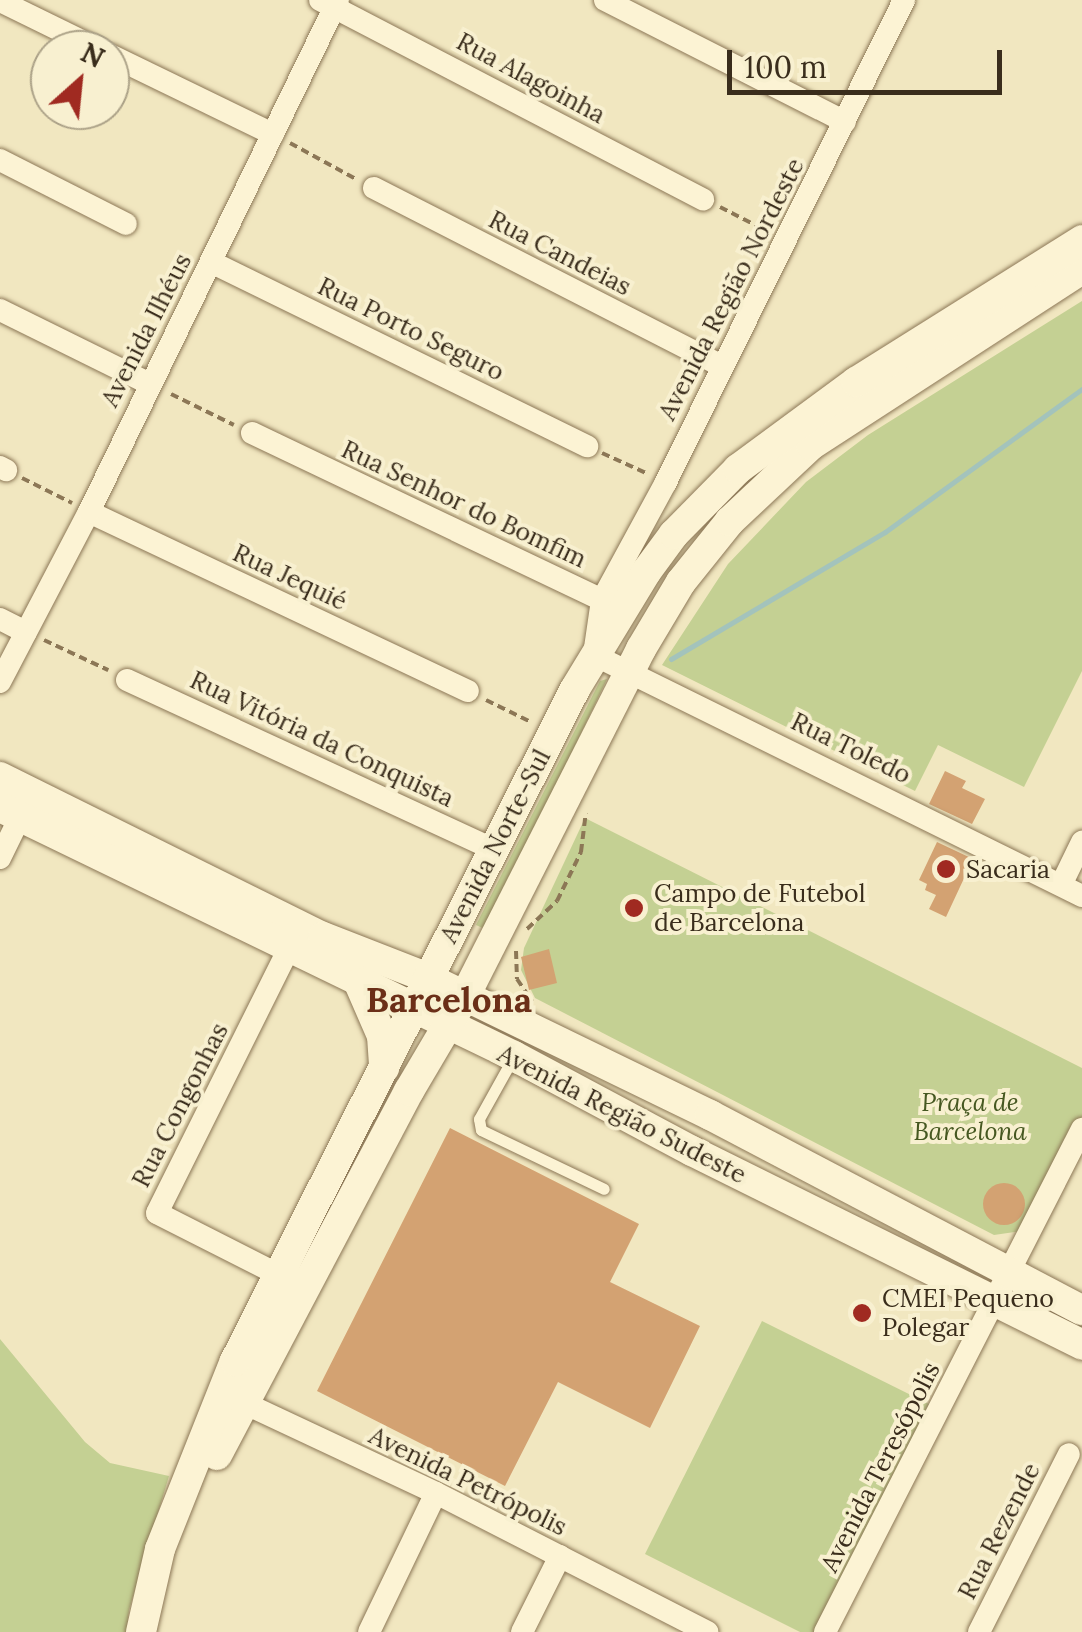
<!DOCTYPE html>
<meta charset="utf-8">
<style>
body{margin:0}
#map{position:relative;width:1082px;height:1632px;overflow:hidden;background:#f1e7c0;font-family:Lora,serif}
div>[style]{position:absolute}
.green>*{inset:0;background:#c4d093}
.stream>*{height:5px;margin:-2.5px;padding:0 2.5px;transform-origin:2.5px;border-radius:2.5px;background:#a3c3bc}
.building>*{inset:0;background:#d3a272}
.round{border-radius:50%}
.path>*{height:4px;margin-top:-2px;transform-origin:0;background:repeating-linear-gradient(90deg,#8c7756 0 8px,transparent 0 13px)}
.roads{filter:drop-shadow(0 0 2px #8c7756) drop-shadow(0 0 2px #8c7756)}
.lane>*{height:11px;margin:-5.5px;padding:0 5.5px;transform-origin:5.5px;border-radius:5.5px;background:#fcf3d4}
.street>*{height:22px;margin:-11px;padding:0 11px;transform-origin:11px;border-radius:11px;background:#fcf3d4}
.secondary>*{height:30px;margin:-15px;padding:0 15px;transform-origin:15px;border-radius:15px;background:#fcf3d4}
.dots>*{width:28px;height:28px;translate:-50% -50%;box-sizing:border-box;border:5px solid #f8f0d0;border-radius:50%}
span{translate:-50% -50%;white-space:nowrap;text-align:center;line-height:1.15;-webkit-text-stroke:8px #f8f0d0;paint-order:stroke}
.street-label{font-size:25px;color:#3a2d1c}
.poi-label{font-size:25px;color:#3a2d1c}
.left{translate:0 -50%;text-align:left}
.park-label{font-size:25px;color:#465821;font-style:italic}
.district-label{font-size:35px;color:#6b2f18;font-weight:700}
.north{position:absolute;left:30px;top:30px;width:100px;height:100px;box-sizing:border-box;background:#f8f0d0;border:2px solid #aca288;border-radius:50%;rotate:27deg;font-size:28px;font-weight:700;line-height:40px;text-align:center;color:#3a2d1c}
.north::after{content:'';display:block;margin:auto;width:35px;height:45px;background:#a02a21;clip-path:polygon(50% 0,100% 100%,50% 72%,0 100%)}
.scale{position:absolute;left:727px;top:50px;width:275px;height:45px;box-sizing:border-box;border:5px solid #3a2d1c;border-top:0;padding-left:12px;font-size:30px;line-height:35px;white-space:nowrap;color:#3a2d1c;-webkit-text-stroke:8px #f8f0d0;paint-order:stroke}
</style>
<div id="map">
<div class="green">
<div style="clip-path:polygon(1082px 301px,1082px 671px,1024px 787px,938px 745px,915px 791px,662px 665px,728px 564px,806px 482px,868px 435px)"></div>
<div style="clip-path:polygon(607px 679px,487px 930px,476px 925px,600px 681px)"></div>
<div style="clip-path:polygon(585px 818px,1082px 1068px,1082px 1117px,1021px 1231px,994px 1235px,535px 998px,521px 970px,524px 948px)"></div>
<div style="clip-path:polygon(762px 1321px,931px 1405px,815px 1632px,800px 1632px,645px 1554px)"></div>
<div style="clip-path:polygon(0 1339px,85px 1442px,110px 1463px,169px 1476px,129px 1610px,127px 1632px,0 1632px)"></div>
</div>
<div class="stream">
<div style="left:671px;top:659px;width:249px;rotate:-30.7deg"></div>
<div style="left:885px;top:532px;width:243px;rotate:-36deg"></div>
</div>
<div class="building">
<div style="clip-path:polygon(945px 771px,966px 781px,962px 788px,985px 799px,972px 824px,929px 804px)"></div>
<div style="clip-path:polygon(937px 842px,973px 859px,946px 917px,929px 909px,936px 895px,925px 890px,927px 884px,919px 880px)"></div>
<div style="clip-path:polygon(549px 949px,557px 983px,529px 990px,521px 957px)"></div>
<div style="clip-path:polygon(450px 1128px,639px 1224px,610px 1282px,700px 1326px,650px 1428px,558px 1382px,505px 1486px,317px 1391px)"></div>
<div class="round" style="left:983px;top:1183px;width:42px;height:42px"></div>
</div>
<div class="path">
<div style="left:290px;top:143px;width:75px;rotate:28.6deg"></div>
<div style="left:720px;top:207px;width:55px;rotate:27deg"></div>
<div style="left:171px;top:394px;width:70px;rotate:26.2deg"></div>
<div style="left:602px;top:453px;width:51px;rotate:24.5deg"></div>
<div style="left:22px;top:478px;width:56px;rotate:26.6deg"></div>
<div style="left:44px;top:640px;width:71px;rotate:25.1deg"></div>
<div style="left:486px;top:700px;width:50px;rotate:26.1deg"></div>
<div style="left:527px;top:929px;width:41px;rotate:-43deg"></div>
<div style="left:557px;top:901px;width:55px;rotate:-63.9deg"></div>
<div style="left:581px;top:852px;width:39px;rotate:-83deg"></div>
<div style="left:516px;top:951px;width:28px;rotate:88deg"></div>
<div style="left:517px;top:979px;width:27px;rotate:56deg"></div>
</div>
<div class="roads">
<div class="lane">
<div style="left:514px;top:1056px;width:72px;rotate:119.1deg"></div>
<div style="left:479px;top:1119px;width:11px;rotate:80deg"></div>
<div style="left:481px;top:1130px;width:136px;rotate:25.6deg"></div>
</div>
<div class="street">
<div style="left:320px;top:0;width:432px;rotate:27.5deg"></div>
<div style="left:605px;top:0;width:269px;rotate:26.9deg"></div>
<div style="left:904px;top:0;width:538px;rotate:116.28deg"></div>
<div style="left:666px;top:482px;width:134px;rotate:118.5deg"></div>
<div style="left:602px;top:600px;width:56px;rotate:98.3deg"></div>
<div style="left:594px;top:655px;width:544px;rotate:26.28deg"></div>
<div style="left:0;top:1px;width:111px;rotate:26.1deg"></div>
<div style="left:110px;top:55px;width:181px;rotate:25.9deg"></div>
<div style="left:0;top:160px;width:141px;rotate:26.9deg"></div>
<div style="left:374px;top:188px;width:391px;rotate:27.1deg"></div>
<div style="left:211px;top:262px;width:419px;rotate:26.1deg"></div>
<div style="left:0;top:310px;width:165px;rotate:26.3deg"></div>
<div style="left:252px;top:433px;width:388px;rotate:25.5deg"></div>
<div style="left:0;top:467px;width:7px;rotate:27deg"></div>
<div style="left:89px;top:512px;width:419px;rotate:25.3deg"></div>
<div style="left:0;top:619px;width:29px;rotate:27deg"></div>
<div style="left:127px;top:680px;width:403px;rotate:24.8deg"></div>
<div style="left:0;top:682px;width:192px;rotate:-62.4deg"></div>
<div style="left:89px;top:512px;width:569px;rotate:-64.07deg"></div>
<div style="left:0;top:858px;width:46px;rotate:-64deg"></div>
<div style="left:1062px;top:883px;width:46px;rotate:-64deg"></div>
<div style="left:281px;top:1276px;width:139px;rotate:-153.1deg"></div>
<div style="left:157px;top:1213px;width:294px;rotate:-63.5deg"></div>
<div style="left:236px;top:1394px;width:12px;rotate:48deg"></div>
<div style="left:244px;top:1403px;width:212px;rotate:25.1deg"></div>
<div style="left:436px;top:1493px;width:305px;rotate:27.1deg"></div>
<div style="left:369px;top:1632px;width:154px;rotate:-64.3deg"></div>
<div style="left:522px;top:1632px;width:85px;rotate:-63.4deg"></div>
<div style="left:825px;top:1632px;width:565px;rotate:-62.94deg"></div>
<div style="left:979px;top:1632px;width:199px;rotate:-63.2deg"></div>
</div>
<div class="secondary">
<div style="left:0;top:777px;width:360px;rotate:26.4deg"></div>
<div style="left:323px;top:937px;width:113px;rotate:21.3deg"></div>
<div style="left:428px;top:978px;width:314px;rotate:25.9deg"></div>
<div style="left:710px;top:1115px;width:420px;rotate:27.7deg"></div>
<div style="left:0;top:807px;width:571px;rotate:25.85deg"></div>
<div style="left:514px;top:1056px;width:202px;rotate:28.1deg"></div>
<div style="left:692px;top:1151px;width:436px;rotate:26.4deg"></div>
<div style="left:359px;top:983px;width:58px;rotate:66.5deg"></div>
<div style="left:382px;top:1036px;width:32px;rotate:86deg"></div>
<div style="left:217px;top:1455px;width:412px;rotate:-62.2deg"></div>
<div style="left:409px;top:1091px;width:110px;rotate:-59.5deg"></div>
<div style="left:465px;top:996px;width:389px;rotate:-63.1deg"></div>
<div style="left:641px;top:649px;width:78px;rotate:-59.2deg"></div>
<div style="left:681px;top:582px;width:78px;rotate:-51.2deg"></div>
<div style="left:730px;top:521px;width:111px;rotate:-43.2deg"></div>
<div style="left:811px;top:445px;width:323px;rotate:-33deg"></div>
<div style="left:141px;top:1632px;width:85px;rotate:-77.1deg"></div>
<div style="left:160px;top:1549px;width:202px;rotate:-68.3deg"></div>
<div style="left:235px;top:1361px;width:753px;rotate:-63.16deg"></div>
<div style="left:575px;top:689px;width:137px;rotate:-58.7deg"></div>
<div style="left:646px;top:572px;width:47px;rotate:-53.6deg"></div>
<div style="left:674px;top:534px;width:91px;rotate:-45.4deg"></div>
<div style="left:738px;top:469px;width:147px;rotate:-36.4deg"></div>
<div style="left:856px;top:382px;width:267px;rotate:-32.1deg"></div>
</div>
</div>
<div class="dots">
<div style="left:946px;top:869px;background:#a02a21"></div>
<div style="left:634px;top:908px;background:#a02a21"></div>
<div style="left:862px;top:1313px;background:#a02a21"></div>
</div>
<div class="street-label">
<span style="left:531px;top:78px;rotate:28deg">Rua Alagoinha</span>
<span style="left:560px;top:253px;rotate:27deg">Rua Candeias</span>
<span style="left:731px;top:289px;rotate:-63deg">Avenida Região Nordeste</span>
<span style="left:411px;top:329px;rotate:26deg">Rua Porto Seguro</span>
<span style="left:146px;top:330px;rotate:-63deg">Avenida Ilhéus</span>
<span style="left:464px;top:504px;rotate:25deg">Rua Senhor do Bomfim</span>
<span style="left:290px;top:577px;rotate:25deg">Rua Jequié</span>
<span style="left:322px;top:739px;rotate:25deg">Rua Vitória da Conquista</span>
<span style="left:851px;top:748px;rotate:26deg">Rua Toledo</span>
<span style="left:495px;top:846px;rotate:-63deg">Avenida Norte-Sul</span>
<span style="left:180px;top:1105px;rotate:-63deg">Rua Congonhas</span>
<span style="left:622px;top:1114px;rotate:27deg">Avenida Região Sudeste</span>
<span style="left:880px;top:1467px;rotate:-63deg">Avenida Teresópolis</span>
<span style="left:468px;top:1481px;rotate:26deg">Avenida Petrópolis</span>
<span style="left:999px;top:1531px;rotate:-63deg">Rua Rezende</span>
</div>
<div class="poi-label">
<span class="left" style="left:966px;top:869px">Sacaria</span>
<span class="left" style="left:654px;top:908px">Campo de Futebol<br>de Barcelona</span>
<span class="left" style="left:882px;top:1313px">CMEI Pequeno<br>Polegar</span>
</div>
<div class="park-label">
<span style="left:970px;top:1117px">Praça de<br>Barcelona</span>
</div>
<div class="district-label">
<span style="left:449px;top:1000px">Barcelona</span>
</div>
<div class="north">N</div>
<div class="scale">100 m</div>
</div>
